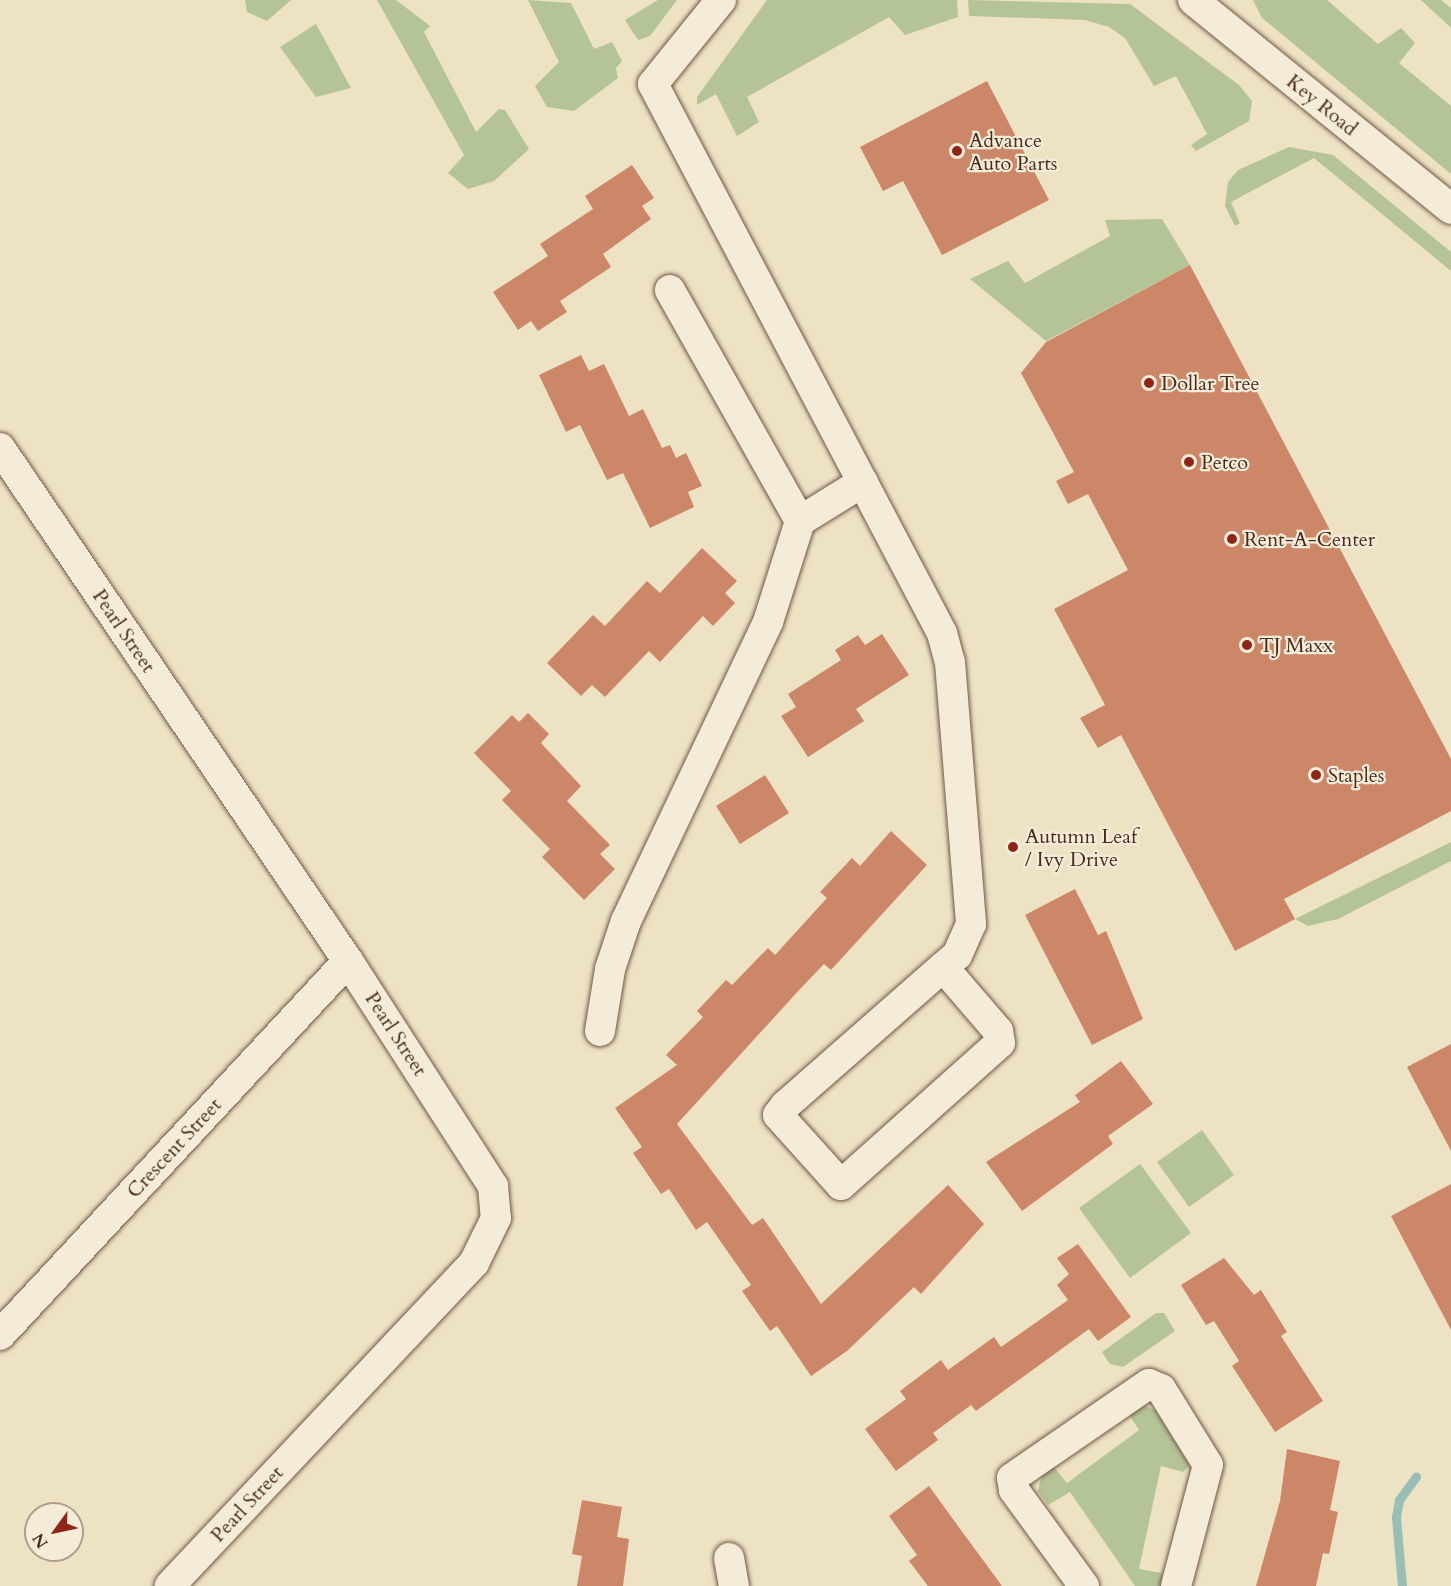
<!DOCTYPE html>
<style>
body{margin:0}
#map{position:relative;width:1451px;height:1586px;overflow:hidden;background:#eee2c5;font-family:Cardo,serif}
div>[style]{position:absolute}
.green>*{inset:0;background:#b5c497}
.stream>*{height:9px;margin:-4.5px;padding:0 4.5px;transform-origin:4.5px;border-radius:4.5px;background:#99beb5}
.building>*{inset:0;background:#cc8769}
.roads{filter:drop-shadow(0 0 2px #725746) drop-shadow(0 0 2px #725746)}
.street>*{height:30px;margin:-15px;padding:0 15px;transform-origin:15px;border-radius:15px;background:#f4ecd9}
.dots>*{width:16px;height:16px;translate:-50% -50%;box-sizing:border-box;border:3px solid #f4ecd9;border-radius:50%}
span{translate:-50% -50%;white-space:nowrap;text-align:center;line-height:1.15;-webkit-text-stroke:4.5px #f4ecd9;paint-order:stroke}
.street-label{font-size:20px;color:#48291b}
.poi-label{font-size:20px;color:#48291b}
.left{translate:0 -50%;text-align:left}
.north{position:absolute;left:24px;top:1502px;width:60px;height:60px;box-sizing:border-box;background:#f4ecd9;border:2px solid #af9e8d;border-radius:50%;rotate:237deg;font-size:16px;font-weight:700;line-height:24px;text-align:center;color:#48291b}
.north::after{content:'';display:block;margin:auto;width:21px;height:27px;background:#8f2418;clip-path:polygon(50% 0,100% 100%,50% 72%,0 100%)}
</style>
<div id="map">
<div class="green">
<div style="clip-path:polygon(245px 0,291px 0,267px 21px,247px 12px)"></div>
<div style="clip-path:polygon(377px 0,396px 0,430px 26px,424px 32px,476px 132px,499px 109px,505px 110px,529px 149px,494px 181px,468px 189px,448px 173px,464px 155px)"></div>
<div style="clip-path:polygon(528px 0,571px 3px,594px 49px,612px 42px,622px 61px,616px 68px,618px 78px,574px 111px,547px 107px,535px 86px,559px 62px)"></div>
<div style="clip-path:polygon(658px 0,677px 0,650px 36px,638px 40px,625px 20px)"></div>
<div style="clip-path:polygon(767px 0,957px 0,958px 17px,905px 35px,889px 17px,747px 97px,759px 122px,737px 136px,716px 94px,697px 105px,697px 97px)"></div>
<div style="clip-path:polygon(968px 0,1130px 4px,1239px 85px,1252px 101px,1249px 121px,1196px 151px,1191px 145px,1207px 134px,1176px 76px,1154px 86px,1125px 38px,1109px 27px,1085px 20px,969px 16px)"></div>
<div style="clip-path:polygon(1253px 0,1327px 0,1378px 44px,1401px 28px,1415px 43px,1399px 63px,1451px 106px,1451px 174px,1262px 18px)"></div>
<div style="clip-path:polygon(1421px 0,1441px 0,1451px 8px,1451px 28px)"></div>
<div style="clip-path:polygon(316px 24px,351px 88px,316px 97px,280px 47px)"></div>
<div style="clip-path:polygon(1289px 147px,1333px 155px,1451px 252px,1451px 271px,1314px 158px,1231px 202px,1240px 223px,1235px 226px,1225px 206px,1228px 182px,1238px 170px)"></div>
<div style="clip-path:polygon(1162px 219px,1190px 265px,1046px 341px,970px 279px,1008px 261px,1025px 283px,1110px 236px,1105px 220px)"></div>
<div style="clip-path:polygon(1451px 842px,1451px 861px,1338px 919px,1308px 926px,1295px 919px)"></div>
<div style="clip-path:polygon(1202px 1130px,1234px 1175px,1189px 1207px,1157px 1162px)"></div>
<div style="clip-path:polygon(1140px 1164px,1191px 1233px,1130px 1278px,1079px 1208px)"></div>
<div style="clip-path:polygon(1156px 1313px,1164px 1313px,1175px 1331px,1123px 1367px,1110px 1364px,1102px 1352px)"></div>
<div style="clip-path:polygon(1136px 1403px,1155px 1410px,1190px 1465px,1183px 1472px,1161px 1466px,1139px 1569px,1162px 1573px,1162px 1586px,1135px 1586px,1070px 1492px,1048px 1505px,1038px 1491px,1042px 1473px,1053px 1466px,1067px 1483px,1139px 1430px,1128px 1413px)"></div>
</div>
<div class="stream">
<div style="left:1402px;top:1586px;width:69px;rotate:-95deg"></div>
<div style="left:1396px;top:1517px;width:17px;rotate:-80deg"></div>
<div style="left:1399px;top:1500px;width:29px;rotate:-54deg"></div>
</div>
<div class="building">
<div style="clip-path:polygon(987px 81px,1049px 200px,942px 255px,903px 181px,883px 191px,860px 147px)"></div>
<div style="clip-path:polygon(632px 165px,654px 198px,642px 206px,651px 219px,603px 254px,611px 267px,560px 301px,567px 312px,538px 331px,531px 321px,518px 330px,493px 292px,548px 256px,540px 244px,593px 209px,585px 196px)"></div>
<div style="clip-path:polygon(1190px 265px,1451px 759px,1451px 811px,1284px 899px,1295px 919px,1235px 951px,1121px 735px,1098px 748px,1080px 718px,1105px 705px,1054px 609px,1128px 570px,1088px 494px,1068px 504px,1056px 481px,1074px 472px,1021px 373px,1046px 342px)"></div>
<div style="clip-path:polygon(581px 355px,589px 371px,604px 364px,629px 416px,643px 409px,662px 448px,670px 445px,676px 458px,686px 453px,702px 486px,688px 492px,694px 507px,650px 528px,623px 473px,607px 480px,580px 425px,566px 432px,539px 375px)"></div>
<div style="clip-path:polygon(702px 548px,737px 581px,725px 593px,735px 603px,713px 626px,703px 616px,660px 662px,649px 651px,605px 697px,592px 685px,581px 696px,547px 663px,593px 615px,605px 626px,647px 581px,660px 593px)"></div>
<div style="clip-path:polygon(882px 634px,909px 675px,856px 709px,864px 721px,808px 757px,781px 716px,796px 707px,788px 694px,841px 660px,835px 650px,858px 635px,865px 645px)"></div>
<div style="clip-path:polygon(528px 713px,549px 734px,541px 743px,581px 786px,567px 801px,610px 845px,600px 854px,615px 869px,584px 900px,542px 857px,550px 849px,502px 800px,511px 791px,474px 753px,512px 715px,519px 722px)"></div>
<div style="clip-path:polygon(765px 775px,789px 813px,740px 844px,716px 806px)"></div>
<div style="clip-path:polygon(891px 831px,927px 865px,831px 970px,824px 964px,801px 988px,677px 1124px,752px 1225px,763px 1218px,821px 1304px,948px 1185px,984px 1224px,921px 1294px,914px 1287px,847px 1351px,811px 1376px,777px 1326px,770px 1331px,742px 1291px,751px 1285px,707px 1222px,696px 1230px,669px 1189px,661px 1194px,633px 1153px,642px 1147px,615px 1108px,677px 1065px,666px 1055px,703px 1017px,697px 1011px,726px 980px,732px 985px,768px 948px,775px 955px,827px 898px,820px 892px,852px 858px,860px 866px)"></div>
<div style="clip-path:polygon(1075px 889px,1098px 935px,1106px 931px,1143px 1019px,1092px 1045px,1025px 915px)"></div>
<div style="clip-path:polygon(1451px 1044px,1451px 1151px,1407px 1067px)"></div>
<div style="clip-path:polygon(1121px 1061px,1153px 1104px,1108px 1136px,1113px 1144px,1022px 1211px,986px 1162px,1080px 1102px,1075px 1095px)"></div>
<div style="clip-path:polygon(1451px 1184px,1451px 1330px,1391px 1216px)"></div>
<div style="clip-path:polygon(1078px 1244px,1131px 1317px,1098px 1341px,1089px 1329px,976px 1411px,971px 1405px,933px 1433px,938px 1440px,896px 1471px,865px 1429px,906px 1399px,900px 1391px,941px 1360px,948px 1370px,994px 1337px,1001px 1347px,1068px 1300px,1057px 1285px,1069px 1274px,1057px 1258px)"></div>
<div style="clip-path:polygon(1224px 1258px,1254px 1295px,1261px 1290px,1287px 1332px,1281px 1336px,1323px 1401px,1275px 1432px,1232px 1366px,1239px 1361px,1214px 1321px,1206px 1325px,1181px 1285px)"></div>
<div style="clip-path:polygon(1287px 1449px,1340px 1461px,1330px 1510px,1338px 1512px,1329px 1554px,1323px 1553px,1316px 1586px,1256px 1586px,1280px 1501px)"></div>
<div style="clip-path:polygon(929px 1486px,958px 1526px,1002px 1586px,928px 1586px,909px 1561px,917px 1555px,889px 1516px)"></div>
<div style="clip-path:polygon(582px 1500px,622px 1507px,617px 1537px,629px 1539px,623px 1586px,577px 1586px,582px 1556px,572px 1554px)"></div>
</div>
<div class="roads">
<div class="street">
<div style="left:721px;top:0;width:108px;rotate:129deg"></div>
<div style="left:653px;top:84px;width:620px;rotate:62.24deg"></div>
<div style="left:942px;top:633px;width:30px;rotate:75deg"></div>
<div style="left:950px;top:662px;width:263px;rotate:85.4deg"></div>
<div style="left:971px;top:924px;width:34px;rotate:114deg"></div>
<div style="left:957px;top:955px;width:18px;rotate:139deg"></div>
<div style="left:943px;top:967px;width:210px;rotate:138.7deg"></div>
<div style="left:785px;top:1106px;width:11px;rotate:128deg"></div>
<div style="left:778px;top:1115px;width:94px;rotate:48deg"></div>
<div style="left:841px;top:1185px;width:213px;rotate:-41.8deg"></div>
<div style="left:1000px;top:1043px;width:12px;rotate:-99deg"></div>
<div style="left:998px;top:1031px;width:84px;rotate:-130.7deg"></div>
<div style="left:1193px;top:0;width:332px;rotate:39deg"></div>
<div style="left:0;top:448px;width:620px;rotate:55.85deg"></div>
<div style="left:348px;top:961px;width:268px;rotate:57.2deg"></div>
<div style="left:493px;top:1186px;width:32px;rotate:85deg"></div>
<div style="left:496px;top:1218px;width:50px;rotate:116.1deg"></div>
<div style="left:474px;top:1263px;width:444px;rotate:133.3deg"></div>
<div style="left:800px;top:521px;width:74px;rotate:-31.8deg"></div>
<div style="left:600px;top:1031px;width:63px;rotate:-80.8deg"></div>
<div style="left:610px;top:969px;width:51px;rotate:-71.6deg"></div>
<div style="left:626px;top:921px;width:331px;rotate:-64.6deg"></div>
<div style="left:768px;top:622px;width:106px;rotate:-72.4deg"></div>
<div style="left:800px;top:521px;width:265px;rotate:-119.4deg"></div>
<div style="left:0;top:1335px;width:511px;rotate:-47.06deg"></div>
<div style="left:729px;top:1558px;width:28px;rotate:80deg"></div>
<div style="left:1084px;top:1586px;width:119px;rotate:-126.1deg"></div>
<div style="left:1014px;top:1490px;width:12px;rotate:-99deg"></div>
<div style="left:1012px;top:1478px;width:166px;rotate:-34.5deg"></div>
<div style="left:1149px;top:1384px;width:13px;rotate:23deg"></div>
<div style="left:1161px;top:1389px;width:89px;rotate:58.3deg"></div>
<div style="left:1208px;top:1465px;width:125px;rotate:104.8deg"></div>
</div>
</div>
<div class="dots">
<div style="left:957px;top:151px;background:#8f2418"></div>
<div style="left:1149px;top:383px;background:#8f2418"></div>
<div style="left:1189px;top:462px;background:#8f2418"></div>
<div style="left:1232px;top:539px;background:#8f2418"></div>
<div style="left:1247px;top:645px;background:#8f2418"></div>
<div style="left:1316px;top:775px;background:#8f2418"></div>
<div style="left:1013px;top:847px;background:#8f2418"></div>
</div>
<div class="street-label">
<span style="left:1322px;top:105px;rotate:39deg">Key Road</span>
<span style="left:124px;top:631px;rotate:56deg">Pearl Street</span>
<span style="left:396px;top:1034px;rotate:57deg">Pearl Street</span>
<span style="left:174px;top:1148px;rotate:-47deg">Crescent Street</span>
<span style="left:247px;top:1504px;rotate:-47deg">Pearl Street</span>
</div>
<div class="poi-label">
<span class="left" style="left:969px;top:152px">Advance<br>Auto Parts</span>
<span class="left" style="left:1161px;top:383px">Dollar Tree</span>
<span class="left" style="left:1201px;top:462px">Petco</span>
<span class="left" style="left:1244px;top:539px">Rent-A-Center</span>
<span class="left" style="left:1259px;top:645px">TJ Maxx</span>
<span class="left" style="left:1328px;top:775px">Staples</span>
<span class="left" style="left:1025px;top:848px">Autumn Leaf<br>/ Ivy Drive</span>
</div>
<div class="north">N</div>
</div>
